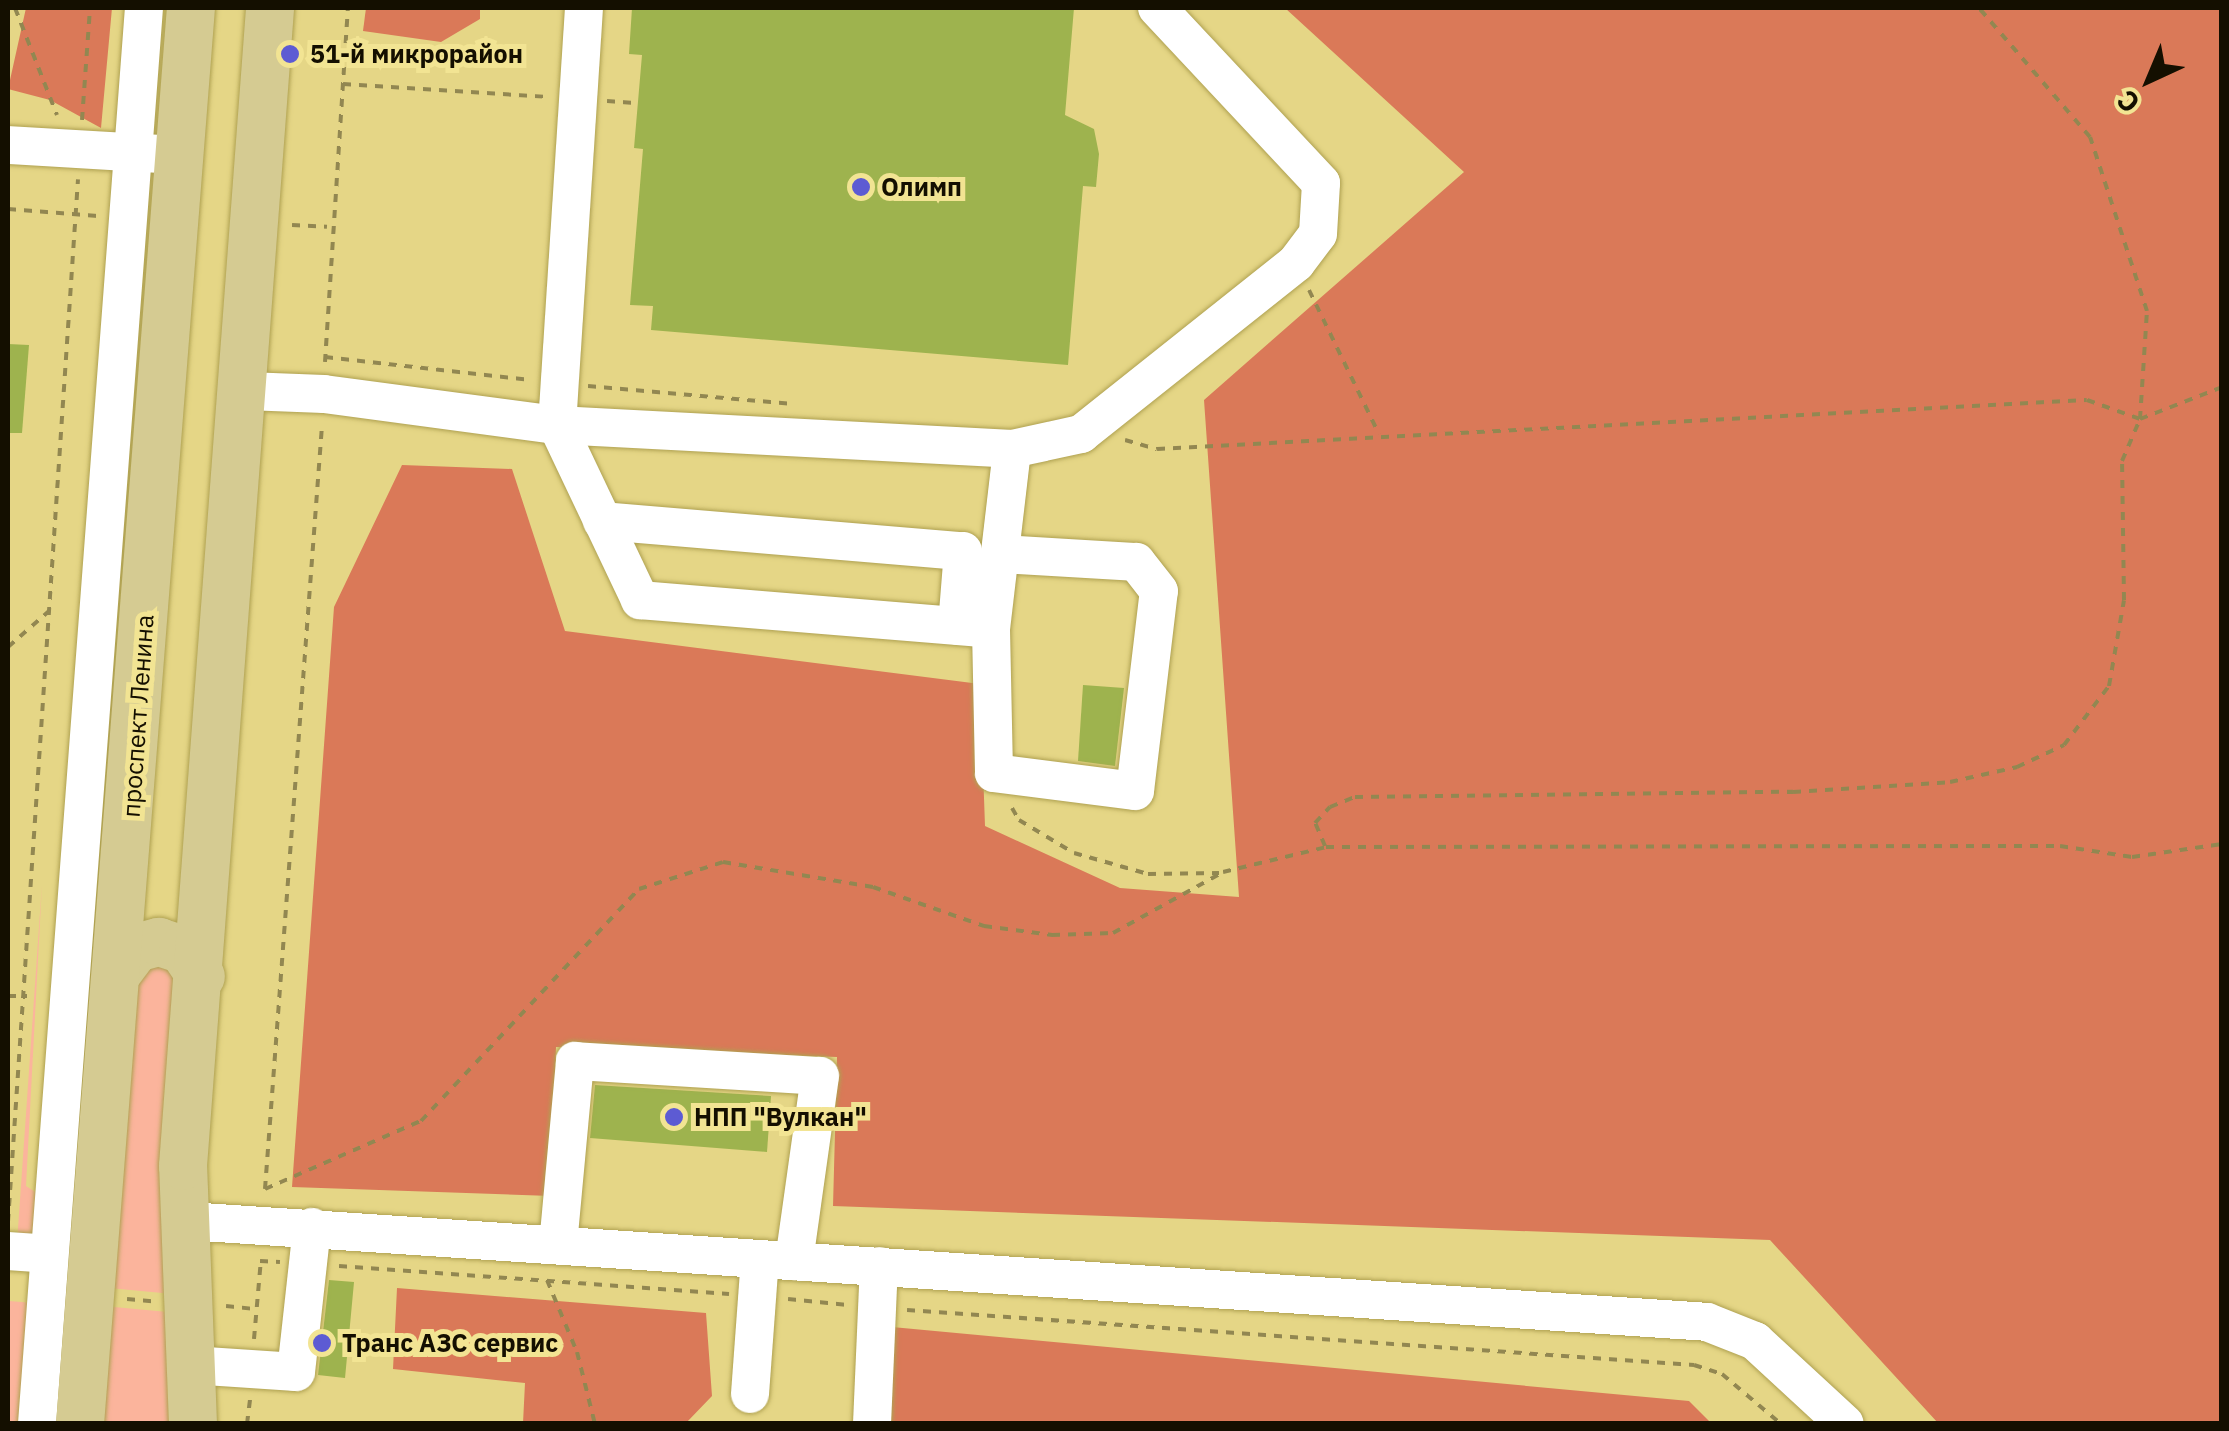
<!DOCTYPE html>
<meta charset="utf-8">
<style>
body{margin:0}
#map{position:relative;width:2229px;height:1431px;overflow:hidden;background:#e5d686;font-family:"IBM Plex Sans",sans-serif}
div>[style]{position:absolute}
.green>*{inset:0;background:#fbb49c}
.forest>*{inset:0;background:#da7958}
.building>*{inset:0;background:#9eb34e}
.path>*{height:4px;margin-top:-2px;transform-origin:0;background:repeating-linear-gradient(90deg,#928751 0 8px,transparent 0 16px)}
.roads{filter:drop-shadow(0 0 2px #afa151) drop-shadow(0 0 2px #afa151)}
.minor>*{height:38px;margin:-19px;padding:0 19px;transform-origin:19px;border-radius:19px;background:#fff}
.major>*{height:48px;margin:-24px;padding:0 24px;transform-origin:24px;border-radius:24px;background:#d5cb92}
.dots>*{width:28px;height:28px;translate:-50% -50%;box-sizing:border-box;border:5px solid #f2e493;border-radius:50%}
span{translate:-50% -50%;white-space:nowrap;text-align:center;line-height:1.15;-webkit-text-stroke:10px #f2e493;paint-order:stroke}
.poi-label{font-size:25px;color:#140f00;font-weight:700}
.left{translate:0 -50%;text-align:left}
.street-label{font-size:25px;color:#140f00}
.frame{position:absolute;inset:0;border:10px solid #140f00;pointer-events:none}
.north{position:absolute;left:2099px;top:30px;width:100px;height:100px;-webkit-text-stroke:8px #f2e493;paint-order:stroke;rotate:224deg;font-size:28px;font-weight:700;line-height:40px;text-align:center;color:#140f00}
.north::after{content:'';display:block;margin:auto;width:35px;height:45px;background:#140f00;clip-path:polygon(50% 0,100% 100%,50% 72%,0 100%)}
</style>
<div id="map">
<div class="green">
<div style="clip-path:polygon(42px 884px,26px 1186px,43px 1197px,39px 1236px,17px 1243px)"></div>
<div style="clip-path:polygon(161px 963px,176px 975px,173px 1294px,109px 1288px,125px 978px)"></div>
<div style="clip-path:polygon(9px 1301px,34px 1303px,26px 1423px,8px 1424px)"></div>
<div style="clip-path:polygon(103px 1306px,168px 1312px,175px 1423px,94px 1424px)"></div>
</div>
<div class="forest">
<div style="clip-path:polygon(26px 8px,112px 8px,101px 128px,50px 100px,8px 89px)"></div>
<div style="clip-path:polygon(366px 8px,480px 8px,480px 19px,441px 42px,363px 31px)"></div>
<div style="clip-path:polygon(1285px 8px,2221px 8px,2221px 1423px,1938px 1423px,1770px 1240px,833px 1206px,837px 1057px,556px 1047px,551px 1196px,292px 1187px,334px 607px,402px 465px,512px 469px,565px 631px,980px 684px,985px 826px,1120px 888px,1239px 897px,1204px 400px,1464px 172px)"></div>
<div style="clip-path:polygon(397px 1288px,706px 1313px,712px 1396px,686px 1423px,523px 1423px,525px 1383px,393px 1369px)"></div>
<div style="clip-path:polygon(892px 1327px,1689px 1401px,1711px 1423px,886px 1424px)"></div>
</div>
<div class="building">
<div style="clip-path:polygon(632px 8px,1074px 8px,1065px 115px,1094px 129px,1099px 154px,1096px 187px,1083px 186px,1068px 365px,651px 330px,653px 306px,630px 305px,643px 149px,634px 148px,642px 55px,629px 54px)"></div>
<div style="clip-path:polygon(8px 344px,29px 345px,22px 433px,8px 433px)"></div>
<div style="clip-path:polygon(1083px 685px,1124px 688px,1115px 766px,1078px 761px)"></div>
<div style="clip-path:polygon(595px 1085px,771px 1096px,767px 1152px,590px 1138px)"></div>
<div style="clip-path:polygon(329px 1280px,354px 1282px,345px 1378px,318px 1375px)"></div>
</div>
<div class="path">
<div style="left:15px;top:8px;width:115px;rotate:68.6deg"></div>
<div style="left:343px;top:84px;width:205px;rotate:3.6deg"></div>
<div style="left:607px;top:101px;width:31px;rotate:4deg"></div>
<div style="left:82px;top:120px;width:112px;rotate:-85.9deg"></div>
<div style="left:8px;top:209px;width:90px;rotate:4.4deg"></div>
<div style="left:292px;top:225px;width:35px;rotate:3deg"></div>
<div style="left:1309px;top:290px;width:160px;rotate:64.1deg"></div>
<div style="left:325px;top:357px;width:205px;rotate:6.4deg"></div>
<div style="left:325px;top:362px;width:355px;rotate:-86.3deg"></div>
<div style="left:588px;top:386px;width:206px;rotate:5deg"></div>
<div style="left:1125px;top:440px;width:33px;rotate:16deg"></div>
<div style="left:1157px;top:449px;width:931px;rotate:-3.02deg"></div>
<div style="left:2087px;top:400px;width:56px;rotate:19.7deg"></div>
<div style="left:2140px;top:419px;width:88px;rotate:-21.3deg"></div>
<div style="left:8px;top:647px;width:55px;rotate:-41.3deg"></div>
<div style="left:1012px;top:808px;width:14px;rotate:60deg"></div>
<div style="left:1019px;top:820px;width:64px;rotate:31deg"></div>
<div style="left:1074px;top:853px;width:77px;rotate:15.8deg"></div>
<div style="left:1148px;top:874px;width:71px;rotate:-0.8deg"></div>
<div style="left:1325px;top:846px;width:25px;rotate:-113deg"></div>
<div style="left:1315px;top:823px;width:22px;rotate:-47deg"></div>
<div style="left:1330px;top:807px;width:27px;rotate:-22deg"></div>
<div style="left:1355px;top:797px;width:438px;rotate:-0.7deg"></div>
<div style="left:1793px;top:792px;width:157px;rotate:-3.6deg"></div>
<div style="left:1950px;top:782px;width:69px;rotate:-12.6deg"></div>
<div style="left:2017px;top:767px;width:52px;rotate:-25.1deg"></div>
<div style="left:2064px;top:745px;width:74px;rotate:-52.7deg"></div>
<div style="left:2109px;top:686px;width:87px;rotate:-80.1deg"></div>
<div style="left:2124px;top:600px;width:139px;rotate:-90.8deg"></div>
<div style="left:2122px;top:461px;width:46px;rotate:-66.8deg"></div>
<div style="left:2140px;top:419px;width:108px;rotate:-86.3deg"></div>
<div style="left:2147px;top:311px;width:183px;rotate:-108.1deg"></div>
<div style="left:2090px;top:137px;width:170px;rotate:-130.7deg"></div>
<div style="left:8px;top:996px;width:19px"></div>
<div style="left:265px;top:1189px;width:170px;rotate:-23.6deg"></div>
<div style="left:421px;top:1121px;width:318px;rotate:-46.8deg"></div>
<div style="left:639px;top:889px;width:88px;rotate:-17.8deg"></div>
<div style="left:723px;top:862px;width:152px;rotate:9.5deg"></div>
<div style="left:873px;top:887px;width:118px;rotate:19.4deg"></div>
<div style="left:984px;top:926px;width:69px;rotate:7.5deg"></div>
<div style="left:1052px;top:935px;width:61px;rotate:-1.9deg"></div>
<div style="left:1113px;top:933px;width:126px;rotate:-29deg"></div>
<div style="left:1223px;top:872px;width:106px;rotate:-13.6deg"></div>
<div style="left:1326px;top:847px;width:734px;rotate:-0.08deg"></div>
<div style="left:2060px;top:846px;width:73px;rotate:8.7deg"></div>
<div style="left:2132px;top:857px;width:91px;rotate:-8.2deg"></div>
<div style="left:265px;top:1189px;width:765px;rotate:-85.73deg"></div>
<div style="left:8px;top:1222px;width:1045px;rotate:-86.16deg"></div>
<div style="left:260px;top:1261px;width:20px;rotate:3deg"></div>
<div style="left:339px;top:1266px;width:391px;rotate:4.1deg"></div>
<div style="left:547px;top:1280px;width:78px;rotate:67.4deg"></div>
<div style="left:577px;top:1352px;width:74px;rotate:76deg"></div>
<div style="left:127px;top:1299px;width:25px;rotate:5deg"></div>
<div style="left:788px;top:1299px;width:60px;rotate:5.7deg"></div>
<div style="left:226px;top:1306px;width:30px;rotate:6deg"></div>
<div style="left:907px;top:1310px;width:789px;rotate:4deg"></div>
<div style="left:1694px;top:1365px;width:29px;rotate:18deg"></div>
<div style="left:1722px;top:1374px;width:77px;rotate:40.3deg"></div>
<div style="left:254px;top:1339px;width:80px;rotate:-85deg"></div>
<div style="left:247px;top:1424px;width:26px;rotate:-83deg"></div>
</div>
<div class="roads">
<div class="minor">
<div style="left:584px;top:8px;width:418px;rotate:93.7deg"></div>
<div style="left:557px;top:425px;width:194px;rotate:64.6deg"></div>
<div style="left:640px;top:600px;width:352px;rotate:4.7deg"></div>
<div style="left:991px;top:629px;width:181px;rotate:-83.3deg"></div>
<div style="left:8px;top:145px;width:151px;rotate:3.4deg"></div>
<div style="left:246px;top:391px;width:78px;rotate:2.2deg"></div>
<div style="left:324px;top:394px;width:235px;rotate:7.6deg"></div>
<div style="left:557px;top:425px;width:456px;rotate:3deg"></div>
<div style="left:1012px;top:449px;width:71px;rotate:-12.3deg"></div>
<div style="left:1081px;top:434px;width:275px;rotate:-38.5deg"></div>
<div style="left:1296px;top:263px;width:36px;rotate:-53deg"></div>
<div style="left:1318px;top:234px;width:51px;rotate:-86.6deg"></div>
<div style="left:1321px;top:183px;width:240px;rotate:-133.1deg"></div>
<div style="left:602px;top:521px;width:362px;rotate:4.8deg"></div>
<div style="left:963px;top:551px;width:75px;rotate:94.6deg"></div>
<div style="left:991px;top:629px;width:144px;rotate:88.8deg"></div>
<div style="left:994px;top:773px;width:142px;rotate:7.3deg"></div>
<div style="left:1135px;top:791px;width:201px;rotate:-83.2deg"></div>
<div style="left:1159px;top:591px;width:37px;rotate:-128deg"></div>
<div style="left:1136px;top:562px;width:133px;rotate:-176.6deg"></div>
<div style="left:188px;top:1221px;width:1522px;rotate:3.8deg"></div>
<div style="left:1707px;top:1322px;width:52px;rotate:21.6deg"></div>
<div style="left:1755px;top:1341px;width:122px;rotate:42.7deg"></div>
<div style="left:558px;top:1245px;width:185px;rotate:-84.7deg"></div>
<div style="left:575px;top:1061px;width:245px;rotate:3.5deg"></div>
<div style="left:820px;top:1076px;width:187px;rotate:98deg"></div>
<div style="left:8px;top:1251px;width:39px;rotate:4deg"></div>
<div style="left:191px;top:1365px;width:105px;rotate:3.8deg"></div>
<div style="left:296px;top:1372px;width:146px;rotate:-83.7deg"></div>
<div style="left:750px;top:1394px;width:135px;rotate:-85.8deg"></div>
<div style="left:37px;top:1424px;width:1420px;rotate:-85.68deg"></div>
<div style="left:872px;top:1424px;width:158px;rotate:-87.5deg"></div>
</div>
<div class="major">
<div style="left:118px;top:972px;width:30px;rotate:-53deg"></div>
<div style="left:136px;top:948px;width:24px;rotate:-15deg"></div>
<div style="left:159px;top:942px;width:25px;rotate:18deg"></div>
<div style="left:183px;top:950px;width:32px;rotate:56deg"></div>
<div style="left:80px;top:1424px;width:1420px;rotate:-85.52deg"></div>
<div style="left:193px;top:1424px;width:258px;rotate:-92.2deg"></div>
<div style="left:183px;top:1166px;width:1161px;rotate:-85.7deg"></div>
</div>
</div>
<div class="dots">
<div style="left:290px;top:54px;background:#5d5bd3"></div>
<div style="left:861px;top:187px;background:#5d5bd3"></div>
<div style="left:674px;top:1117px;background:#5d5bd3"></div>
<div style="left:322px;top:1343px;background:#5d5bd3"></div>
</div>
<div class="poi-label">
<span class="left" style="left:310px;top:54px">51-й микрорайон</span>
<span class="left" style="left:881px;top:187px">Олимп</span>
<span class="left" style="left:694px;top:1117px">НПП "Вулкан"</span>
<span class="left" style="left:342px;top:1343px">Транс АЗС сервис</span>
</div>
<div class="street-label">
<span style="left:138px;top:716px;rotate:-86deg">проспект Ленина</span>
</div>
<div class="frame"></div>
<div class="north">С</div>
</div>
